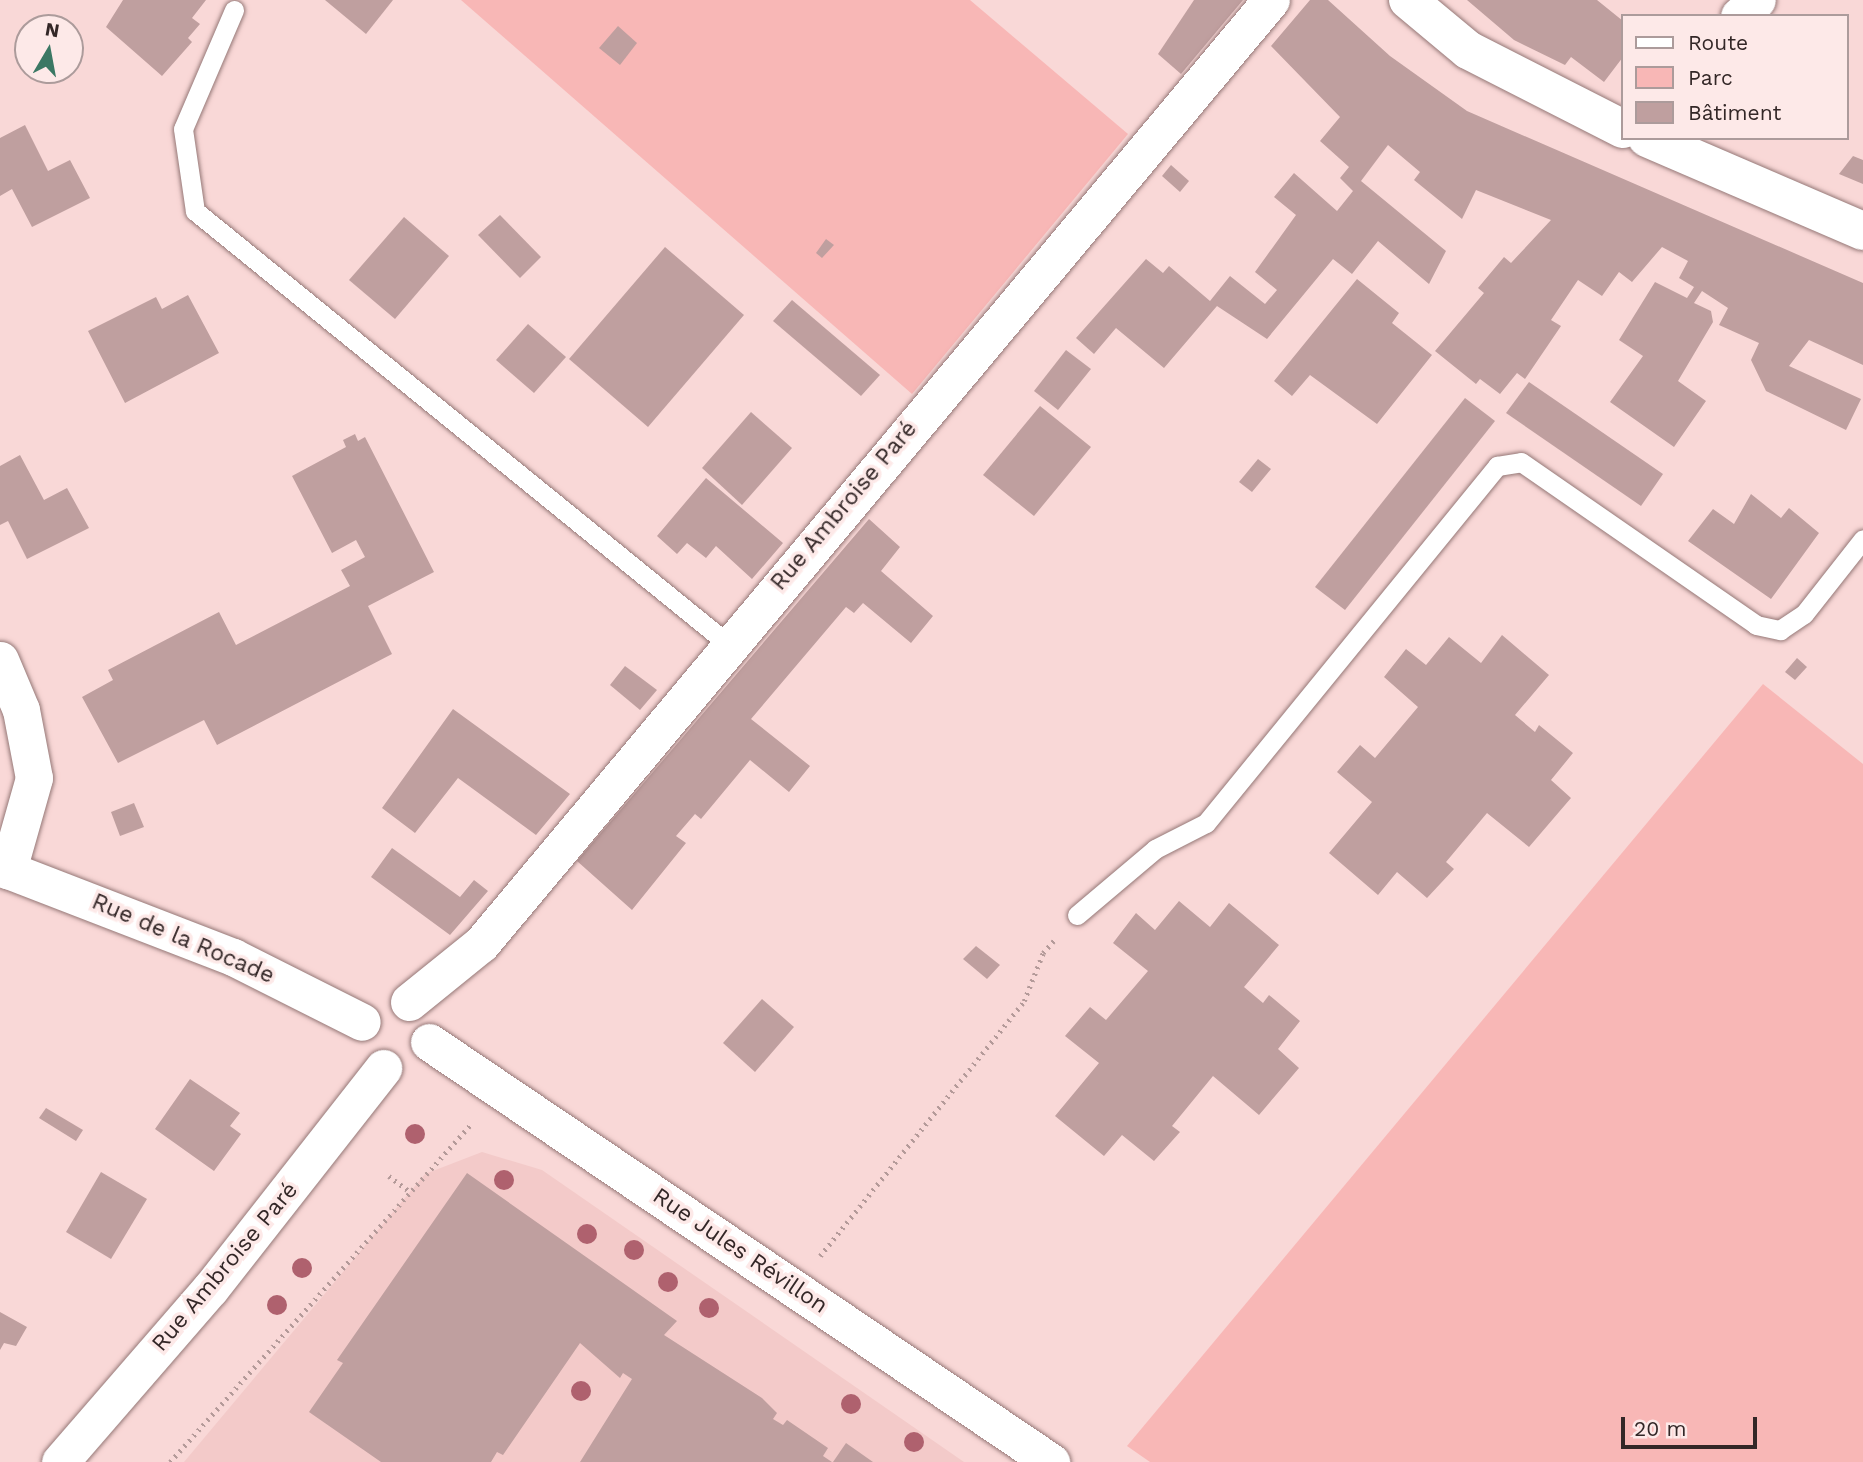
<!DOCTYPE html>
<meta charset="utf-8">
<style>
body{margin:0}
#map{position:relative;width:1863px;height:1462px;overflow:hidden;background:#f9d8d7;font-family:"Work Sans",sans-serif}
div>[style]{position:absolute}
.built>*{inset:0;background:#f3cac9}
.green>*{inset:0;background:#f8b7b6}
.building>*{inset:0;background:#bf9f9f}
.path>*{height:4.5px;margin-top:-2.25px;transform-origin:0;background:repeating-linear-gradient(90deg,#b49a99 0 2px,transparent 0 7px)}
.roads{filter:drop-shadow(0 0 2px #957877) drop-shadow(0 0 2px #957877)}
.lane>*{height:19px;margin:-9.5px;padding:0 9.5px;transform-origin:9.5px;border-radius:9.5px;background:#fff}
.street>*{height:37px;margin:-18.5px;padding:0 18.5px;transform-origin:18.5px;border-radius:18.5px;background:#fff}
.secondary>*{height:38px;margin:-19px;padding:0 19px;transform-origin:19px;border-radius:19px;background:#fff}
.trees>*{width:20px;height:20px;margin:-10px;border-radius:50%;background:#af616e}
span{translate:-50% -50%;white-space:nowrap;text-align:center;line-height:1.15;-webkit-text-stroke:7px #fde9e8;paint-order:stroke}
.street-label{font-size:23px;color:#332727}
.legend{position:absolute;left:1621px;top:14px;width:228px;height:126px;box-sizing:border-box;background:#fde9e8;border:2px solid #ac9b9b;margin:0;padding:9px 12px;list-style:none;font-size:21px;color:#332727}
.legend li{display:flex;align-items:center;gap:14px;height:35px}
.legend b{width:35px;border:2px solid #ac9b9b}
.north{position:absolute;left:14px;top:14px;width:70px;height:70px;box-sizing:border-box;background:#fde9e8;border:2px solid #ac9b9b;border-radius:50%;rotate:10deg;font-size:19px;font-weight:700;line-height:28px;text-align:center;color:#332727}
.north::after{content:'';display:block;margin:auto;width:24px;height:32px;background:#3b7864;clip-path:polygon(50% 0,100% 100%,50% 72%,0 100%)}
.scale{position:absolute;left:1621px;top:1417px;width:136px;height:32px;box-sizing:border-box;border:4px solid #332727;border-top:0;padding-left:9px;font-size:21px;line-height:24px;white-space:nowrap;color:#332727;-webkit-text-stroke:5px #fde9e8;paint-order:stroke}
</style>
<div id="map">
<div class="built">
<div style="clip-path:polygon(482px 1152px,542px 1170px,964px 1462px,184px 1462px,425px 1174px)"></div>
</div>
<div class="green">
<div style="clip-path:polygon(461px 0,970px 0,1128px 134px,912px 394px)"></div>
<div style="clip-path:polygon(1763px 684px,1863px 764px,1863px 1462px,1150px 1462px,1127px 1446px)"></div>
</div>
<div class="building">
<div style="clip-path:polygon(123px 0,206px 0,192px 18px,200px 24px,188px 38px,192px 42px,162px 76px,106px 27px)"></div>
<div style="clip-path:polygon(325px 0,393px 0,366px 34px)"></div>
<div style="clip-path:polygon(1194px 0,1243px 0,1181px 74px,1158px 54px)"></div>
<div style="clip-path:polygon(1310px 0,1328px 0,1390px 56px,1467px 111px,1863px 283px,1863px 365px,1809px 340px,1789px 366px,1861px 399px,1846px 430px,1766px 391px,1751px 360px,1759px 343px,1719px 325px,1728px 308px,1702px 291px,1694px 303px,1711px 311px,1713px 322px,1678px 381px,1706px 401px,1674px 447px,1610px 402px,1643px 356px,1619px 340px,1655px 282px,1687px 298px,1694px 287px,1679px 278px,1688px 261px,1662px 247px,1632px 282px,1619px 272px,1602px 296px,1578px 280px,1551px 320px,1561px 326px,1525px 379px,1517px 373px,1500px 394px,1480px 379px,1476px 384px,1435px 351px,1484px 293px,1478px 288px,1504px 257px,1511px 263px,1551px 220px,1476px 190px,1462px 219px,1414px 180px,1420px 172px,1388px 145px,1361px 181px,1446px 251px,1429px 284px,1378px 241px,1352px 274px,1333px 259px,1267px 339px,1217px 306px,1164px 368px,1116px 328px,1094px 354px,1076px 338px,1146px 259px,1163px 273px,1169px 266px,1210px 301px,1230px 276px,1265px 304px,1277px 290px,1255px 272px,1296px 215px,1274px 197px,1294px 173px,1337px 211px,1353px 191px,1340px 178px,1349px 167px,1320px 141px,1340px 117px,1271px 46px)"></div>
<div style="clip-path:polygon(1467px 0,1597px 0,1623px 21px,1623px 57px,1604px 82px,1571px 57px,1565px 65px,1514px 40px)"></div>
<div style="clip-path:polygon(618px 26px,637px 43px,620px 65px,599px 48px)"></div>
<div style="clip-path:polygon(25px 125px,48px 171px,70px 160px,90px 198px,32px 227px,12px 189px,0 196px,0 138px)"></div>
<div style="clip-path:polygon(1853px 156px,1863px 160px,1863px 184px,1839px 174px)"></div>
<div style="clip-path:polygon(1171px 165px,1189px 181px,1180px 192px,1162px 176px)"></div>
<div style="clip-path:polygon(500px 215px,541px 257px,520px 278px,478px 235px)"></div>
<div style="clip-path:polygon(404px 217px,449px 256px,395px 319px,349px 280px)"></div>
<div style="clip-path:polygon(826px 239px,834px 245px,822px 258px,816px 253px)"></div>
<div style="clip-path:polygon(665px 247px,744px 315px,648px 427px,569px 359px)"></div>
<div style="clip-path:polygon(1357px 279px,1399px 313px,1392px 323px,1432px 355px,1377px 424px,1310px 375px,1292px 396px,1274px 381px)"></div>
<div style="clip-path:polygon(188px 295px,219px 353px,125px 403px,88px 331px,156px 297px,162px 309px)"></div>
<div style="clip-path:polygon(792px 300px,880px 375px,861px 396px,773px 321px)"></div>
<div style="clip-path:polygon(528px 324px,566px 357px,534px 393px,496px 360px)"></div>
<div style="clip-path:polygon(1066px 350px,1091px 369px,1058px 410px,1034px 391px)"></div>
<div style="clip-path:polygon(1529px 382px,1663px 474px,1641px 506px,1506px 413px)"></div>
<div style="clip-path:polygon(1465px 398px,1495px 421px,1345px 610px,1315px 587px)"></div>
<div style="clip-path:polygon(1040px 406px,1091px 447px,1034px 516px,983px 475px)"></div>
<div style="clip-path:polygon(751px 412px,792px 448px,742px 505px,702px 468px)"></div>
<div style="clip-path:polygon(355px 434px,358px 441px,365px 437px,434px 572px,368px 606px,392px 654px,217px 745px,204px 720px,118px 763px,82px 697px,113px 680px,108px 670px,219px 612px,236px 645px,350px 586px,341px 570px,365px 557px,356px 540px,332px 553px,292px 476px,346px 447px,343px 440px)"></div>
<div style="clip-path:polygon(20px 455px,44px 500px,67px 488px,89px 528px,27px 559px,8px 521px,0 525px,0 466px)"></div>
<div style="clip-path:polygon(1258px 459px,1271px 469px,1252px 492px,1239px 482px)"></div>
<div style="clip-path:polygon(706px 478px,783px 543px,752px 579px,716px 546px,706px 558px,687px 543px,677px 554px,657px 536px)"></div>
<div style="clip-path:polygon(1751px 494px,1781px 518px,1789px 508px,1819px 533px,1771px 599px,1688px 541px,1713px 509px,1734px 524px)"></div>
<div style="clip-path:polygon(869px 519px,900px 547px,881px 571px,933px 616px,911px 643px,863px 603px,854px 613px,846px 607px,751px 719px,810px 766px,789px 792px,750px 760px,701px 819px,695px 814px,676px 836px,686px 843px,632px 910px,577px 861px)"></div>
<div style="clip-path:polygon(1502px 635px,1549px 675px,1515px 715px,1535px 732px,1539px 725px,1573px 753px,1551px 780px,1571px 798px,1529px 847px,1487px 813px,1446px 862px,1454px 869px,1427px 898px,1397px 872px,1378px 895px,1329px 853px,1372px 802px,1337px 772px,1360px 745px,1375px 758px,1418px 707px,1384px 677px,1406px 649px,1426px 665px,1449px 637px,1481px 663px)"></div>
<div style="clip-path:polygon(1797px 658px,1807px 667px,1795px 680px,1785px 672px)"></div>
<div style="clip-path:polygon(625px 666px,657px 690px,640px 710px,610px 685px)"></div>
<div style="clip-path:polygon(453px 709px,570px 794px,536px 835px,458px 778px,415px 833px,382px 808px)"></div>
<div style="clip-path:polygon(134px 803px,144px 827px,120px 836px,111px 812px)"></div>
<div style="clip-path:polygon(392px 848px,460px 897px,474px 880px,488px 891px,450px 935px,371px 877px)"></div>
<div style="clip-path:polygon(1179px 901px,1210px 927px,1229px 903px,1279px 945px,1244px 987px,1263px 1003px,1269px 995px,1300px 1021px,1278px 1049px,1299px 1068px,1259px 1115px,1213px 1076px,1172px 1126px,1180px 1132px,1154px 1161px,1122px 1135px,1104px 1156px,1055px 1116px,1099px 1063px,1065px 1036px,1090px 1007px,1106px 1020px,1148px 971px,1113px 943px,1136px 913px,1155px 930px)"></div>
<div style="clip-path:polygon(976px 946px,1000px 965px,987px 979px,963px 959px)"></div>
<div style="clip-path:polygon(762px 999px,794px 1027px,755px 1072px,723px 1043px)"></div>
<div style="clip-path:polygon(190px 1079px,240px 1113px,230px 1126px,241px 1134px,214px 1171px,155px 1129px)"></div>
<div style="clip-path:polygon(46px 1108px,83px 1130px,76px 1141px,39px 1118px)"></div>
<div style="clip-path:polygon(101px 1172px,147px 1199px,111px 1259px,66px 1232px)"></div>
<div style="clip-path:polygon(467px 1173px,677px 1321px,664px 1335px,762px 1398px,777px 1413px,773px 1419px,783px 1425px,787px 1420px,828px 1448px,823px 1456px,832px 1462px,580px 1462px,632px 1379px,623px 1373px,620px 1378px,580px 1343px,503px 1455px,497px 1452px,491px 1462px,381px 1462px,309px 1412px,343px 1363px,337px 1360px)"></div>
<div style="clip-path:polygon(0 1312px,27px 1327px,16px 1346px,4px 1343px,0 1350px)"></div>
<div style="clip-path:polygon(846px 1443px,873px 1462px,833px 1462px)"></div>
</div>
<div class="path">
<div style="left:389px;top:1176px;width:26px;rotate:37deg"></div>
<div style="left:820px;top:1256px;width:327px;rotate:-51.3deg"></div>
<div style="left:1024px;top:1001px;width:52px;rotate:-68.4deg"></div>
<div style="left:1043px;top:953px;width:18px;rotate:-49deg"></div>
<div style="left:170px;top:1462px;width:454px;rotate:-48.3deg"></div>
</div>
<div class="roads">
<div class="lane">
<div style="left:234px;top:10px;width:129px;rotate:113.2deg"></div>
<div style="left:183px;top:129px;width:83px;rotate:81.7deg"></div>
<div style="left:195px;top:211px;width:685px;rotate:39.08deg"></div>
<div style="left:1077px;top:915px;width:102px;rotate:-40.2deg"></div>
<div style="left:1155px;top:849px;width:57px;rotate:-27deg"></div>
<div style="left:1206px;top:823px;width:461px;rotate:-50.8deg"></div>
<div style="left:1497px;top:466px;width:24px;rotate:-9deg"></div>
<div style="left:1521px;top:462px;width:286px;rotate:34.7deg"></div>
<div style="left:1756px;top:625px;width:25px;rotate:12deg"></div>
<div style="left:1780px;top:630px;width:29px;rotate:-34deg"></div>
<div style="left:1804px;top:614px;width:95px;rotate:-51.8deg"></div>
</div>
<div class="street">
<div style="left:1739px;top:16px;width:24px;rotate:-42deg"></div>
<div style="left:0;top:660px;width:54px;rotate:67.2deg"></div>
<div style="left:21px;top:710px;width:69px;rotate:79.2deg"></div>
<div style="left:34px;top:778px;width:96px;rotate:105.8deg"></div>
<div style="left:0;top:867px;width:250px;rotate:21.1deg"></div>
<div style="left:233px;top:957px;width:144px;rotate:26.7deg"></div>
<div style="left:409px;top:1002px;width:92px;rotate:-38.9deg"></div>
<div style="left:481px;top:944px;width:1231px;rotate:-50.08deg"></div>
<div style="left:429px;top:1042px;width:751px;rotate:34.03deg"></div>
<div style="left:60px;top:1462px;width:229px;rotate:-49.1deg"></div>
<div style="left:210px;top:1289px;width:281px;rotate:-51.9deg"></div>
</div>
<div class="secondary">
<div style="left:1408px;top:0;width:78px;rotate:39.8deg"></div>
<div style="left:1468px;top:50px;width:174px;rotate:27deg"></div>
<div style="left:1647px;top:138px;width:235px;rotate:23.3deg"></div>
</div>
</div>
<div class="trees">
<div style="left:415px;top:1134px"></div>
<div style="left:504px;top:1180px"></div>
<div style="left:587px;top:1234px"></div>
<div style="left:634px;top:1250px"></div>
<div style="left:302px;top:1268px"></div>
<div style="left:668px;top:1282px"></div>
<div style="left:277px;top:1305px"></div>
<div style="left:709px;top:1308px"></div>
<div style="left:581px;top:1391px"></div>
<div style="left:851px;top:1404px"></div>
<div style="left:914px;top:1442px"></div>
</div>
<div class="street-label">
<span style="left:844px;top:506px;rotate:-50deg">Rue Ambroise Paré</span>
<span style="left:183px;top:939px;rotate:23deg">Rue de la Rocade</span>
<span style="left:740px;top:1251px;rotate:34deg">Rue Jules Révillon</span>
<span style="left:225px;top:1267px;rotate:-50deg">Rue Ambroise Paré</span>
</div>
<ul class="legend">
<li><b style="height:9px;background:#fff"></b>Route</li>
<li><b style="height:19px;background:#f8b7b6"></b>Parc</li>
<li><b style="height:19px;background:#bf9f9f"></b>Bâtiment</li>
</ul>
<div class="north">N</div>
<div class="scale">20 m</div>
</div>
